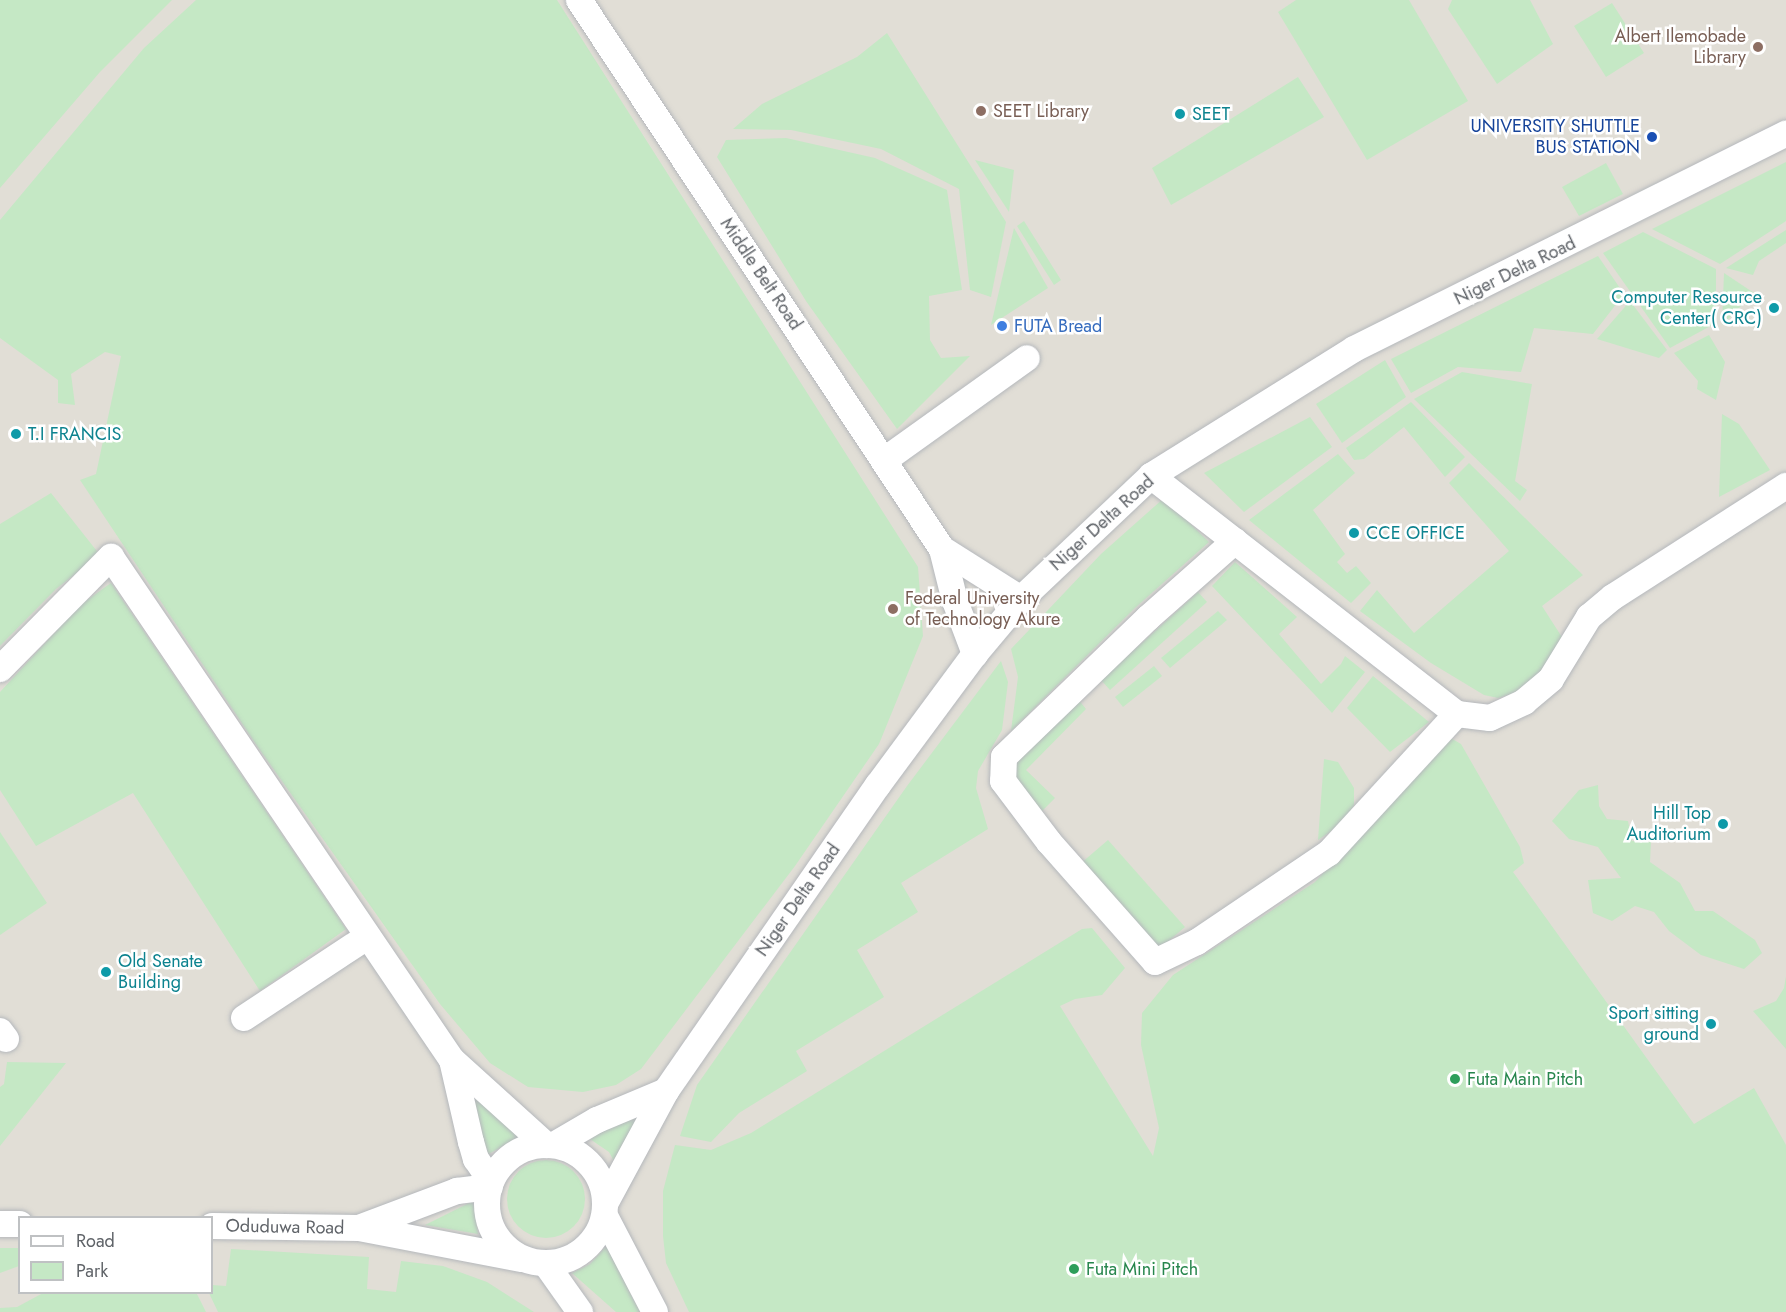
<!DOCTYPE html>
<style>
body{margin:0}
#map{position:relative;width:1786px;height:1312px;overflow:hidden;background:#f1efe8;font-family:Jost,sans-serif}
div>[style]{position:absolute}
.education>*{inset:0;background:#e1ded6}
.green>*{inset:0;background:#c5e8c5}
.round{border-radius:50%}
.roads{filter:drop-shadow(0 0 2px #b5b8bc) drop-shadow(0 0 2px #b5b8bc)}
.minor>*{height:26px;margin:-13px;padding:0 13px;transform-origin:13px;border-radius:13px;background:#fff}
.minor>.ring{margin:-13px;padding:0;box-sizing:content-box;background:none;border:26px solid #fff;border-radius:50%}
.dots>*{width:16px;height:16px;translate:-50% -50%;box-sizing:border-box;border:3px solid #fff;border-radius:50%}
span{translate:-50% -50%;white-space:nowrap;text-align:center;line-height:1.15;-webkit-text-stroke:5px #fff;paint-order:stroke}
.education-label{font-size:18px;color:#785e54}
.right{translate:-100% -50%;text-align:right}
.left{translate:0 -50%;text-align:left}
.culture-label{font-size:18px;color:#0d838f}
.transit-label{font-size:18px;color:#164399}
.street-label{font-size:18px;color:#5f6368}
.shop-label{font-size:18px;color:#366cbe}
.leisure-label{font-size:18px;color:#27864d}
.legend{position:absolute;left:18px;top:1216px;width:195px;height:78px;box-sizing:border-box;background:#fff;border:2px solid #bfc1c3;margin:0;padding:8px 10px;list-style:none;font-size:18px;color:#5f6368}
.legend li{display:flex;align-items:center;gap:12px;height:30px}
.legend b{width:30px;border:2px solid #bfc1c3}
</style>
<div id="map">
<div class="education">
<div style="clip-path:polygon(evenodd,0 0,1786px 0,1786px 1312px,0 1312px,0 0,20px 1218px,212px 1218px,212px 1292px,20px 1292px,20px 1218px)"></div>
</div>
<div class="green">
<div style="clip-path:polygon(0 0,172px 0,100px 72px,0 188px)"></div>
<div style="clip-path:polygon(196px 0,557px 0,918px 567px,923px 636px,879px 744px,795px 866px,641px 1069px,616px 1085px,583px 1092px,528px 1087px,490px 1063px,440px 1004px,257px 746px,80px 480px,96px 474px,121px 356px,105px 352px,71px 374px,75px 405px,58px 403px,58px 380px,0 338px,0 220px,144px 48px)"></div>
<div style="clip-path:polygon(1296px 0,1409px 0,1468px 101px,1367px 160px,1278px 12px)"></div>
<div style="clip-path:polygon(1452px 0,1530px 0,1553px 44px,1497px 84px,1448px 9px)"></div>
<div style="clip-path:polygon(1612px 3px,1644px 53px,1606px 77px,1574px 26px)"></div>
<div style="clip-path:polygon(887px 33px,1006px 222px,991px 297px,970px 290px,959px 189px,881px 149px,791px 130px,733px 129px,762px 104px,857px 57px)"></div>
<div style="clip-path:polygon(1298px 77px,1324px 117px,1171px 205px,1152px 168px)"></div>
<div style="clip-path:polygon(786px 138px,875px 158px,947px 190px,962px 290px,929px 296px,930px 340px,941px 358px,970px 356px,897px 429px,806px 301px,717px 157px,726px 140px)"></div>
<div style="clip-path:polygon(975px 160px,1014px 170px,1009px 212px)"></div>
<div style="clip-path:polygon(1786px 162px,1786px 221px,1720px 264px,1652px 229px)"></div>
<div style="clip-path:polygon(1606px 163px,1623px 194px,1579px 216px,1562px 187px)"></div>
<div style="clip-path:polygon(1024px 221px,1061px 280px,1054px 285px,1017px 226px)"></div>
<div style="clip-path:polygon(1014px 228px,1048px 288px,991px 325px)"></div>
<div style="clip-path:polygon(1786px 230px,1786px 243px,1759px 261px,1753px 275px,1726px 268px)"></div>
<div style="clip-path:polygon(1643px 232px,1716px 269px,1716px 323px,1670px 348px,1603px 253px)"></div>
<div style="clip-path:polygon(1598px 256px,1624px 294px,1593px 334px,1534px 328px,1521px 372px,1458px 367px,1411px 393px,1391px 359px)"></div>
<div style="clip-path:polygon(1724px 273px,1754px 293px,1722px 325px)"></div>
<div style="clip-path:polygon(1630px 301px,1667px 350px,1659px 358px,1597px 339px)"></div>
<div style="clip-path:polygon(1709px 335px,1725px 362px,1716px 400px,1697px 389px,1698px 381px,1674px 353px)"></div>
<div style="clip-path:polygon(1385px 360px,1406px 397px,1342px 443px,1316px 404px)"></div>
<div style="clip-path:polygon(1462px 372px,1532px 384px,1515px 481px,1527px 490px,1520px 501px,1414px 399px)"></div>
<div style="clip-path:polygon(1411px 402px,1465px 457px,1445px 477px,1404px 427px,1364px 459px,1354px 460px,1346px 448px)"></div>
<div style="clip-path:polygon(1722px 414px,1739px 424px,1770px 470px,1719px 497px)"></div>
<div style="clip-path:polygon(1310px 417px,1332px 447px,1244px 512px,1204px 473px)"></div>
<div style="clip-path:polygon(1338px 454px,1355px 473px,1313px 510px,1345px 554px,1337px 562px,1347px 573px,1356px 566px,1371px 583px,1351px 603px,1249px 520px)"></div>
<div style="clip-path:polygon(1469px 463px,1583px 575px,1542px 606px,1567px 645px,1527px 689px,1498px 698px,1484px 695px,1431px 663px,1360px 611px,1377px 590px,1414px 633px,1509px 551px,1449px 483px)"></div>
<div style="clip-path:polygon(51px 493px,100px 555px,56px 589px,0 646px,0 524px)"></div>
<div style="clip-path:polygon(1164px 498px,1209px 542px,1135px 608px,1011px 731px,1018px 677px,1011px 649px,1101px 554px)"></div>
<div style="clip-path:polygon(1235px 562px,1297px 617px,1279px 634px,1321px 684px,1341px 664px,1345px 656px,1365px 672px,1332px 713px,1212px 586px)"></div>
<div style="clip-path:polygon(111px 583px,346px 929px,260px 991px,133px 793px,36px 846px,0 790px,0 692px,80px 605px)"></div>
<div style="clip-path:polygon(1198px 592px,1207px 602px,1110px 690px,1101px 680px)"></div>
<div style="clip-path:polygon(1218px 611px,1227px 620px,1170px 668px,1161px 658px)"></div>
<div style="clip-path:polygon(1001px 661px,1008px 682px,1002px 730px,978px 771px,976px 788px,988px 829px,901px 883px,918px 912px,857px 950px,884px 997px,796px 1051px,807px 1071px,739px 1113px,711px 1142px,680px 1136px,697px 1085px,907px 786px)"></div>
<div style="clip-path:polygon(1154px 666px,1162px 676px,1123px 707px,1115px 697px)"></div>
<div style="clip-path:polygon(1373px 676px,1429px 722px,1390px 752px,1347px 708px)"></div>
<div style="clip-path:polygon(1077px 698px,1086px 709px,1026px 770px,1055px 798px,1041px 812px,1010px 778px,1017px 757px)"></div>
<div style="clip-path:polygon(1447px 736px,1461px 744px,1520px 847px,1524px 863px,1513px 872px,1694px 1124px,1754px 1088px,1786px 1145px,1786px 1312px,689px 1312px,666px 1263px,663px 1236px,663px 1191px,675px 1145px,711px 1150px,751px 1133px,1082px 929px,1092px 928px,1125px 968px,1102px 995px,1075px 999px,1060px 1006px,1153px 1156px,1159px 1128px,1141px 1045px,1142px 1013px,1173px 975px,1315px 882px)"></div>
<div style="clip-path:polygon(1324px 759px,1338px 762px,1354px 788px,1354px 805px,1345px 822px,1318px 840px)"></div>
<div style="clip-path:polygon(1598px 785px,1599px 806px,1607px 819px,1628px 821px,1632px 841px,1651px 842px,1650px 862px,1680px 883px,1695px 911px,1713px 911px,1755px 940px,1762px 953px,1744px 969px,1701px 955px,1669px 931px,1654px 912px,1635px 906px,1612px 921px,1593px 913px,1588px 880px,1621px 878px,1598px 847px,1569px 839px,1552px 821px,1579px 790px)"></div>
<div style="clip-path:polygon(0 832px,47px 903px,0 935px)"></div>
<div style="clip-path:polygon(1108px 840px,1185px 927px,1157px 951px,1080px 864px)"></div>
<div style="clip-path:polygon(1786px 976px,1786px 1049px,1753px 1011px,1776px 1001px,1784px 988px)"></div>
<div style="clip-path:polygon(7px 1062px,66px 1063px,0 1146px,0 1087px,4px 1084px)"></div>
<div style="clip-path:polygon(470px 1086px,526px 1133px,487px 1155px)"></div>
<div style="clip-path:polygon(649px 1108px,616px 1165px,609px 1152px,584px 1135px)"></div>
<div class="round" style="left:507px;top:1160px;width:78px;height:78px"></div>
<div style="clip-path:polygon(473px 1201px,478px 1234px,425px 1225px)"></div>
<div style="clip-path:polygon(611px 1241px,625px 1283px,640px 1312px,616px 1312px,572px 1273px,590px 1264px)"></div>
<div style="clip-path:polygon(0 1248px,19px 1248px,19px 1266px,0 1273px)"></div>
<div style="clip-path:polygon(231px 1249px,369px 1257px,367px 1289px,396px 1292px,401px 1261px,443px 1266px,487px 1282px,534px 1312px,218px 1312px,209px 1293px,212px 1285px,226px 1286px)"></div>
<div style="clip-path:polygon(196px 1292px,206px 1312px,0 1312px,0 1308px,17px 1307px,43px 1293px)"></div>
</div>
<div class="roads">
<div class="minor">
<div style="left:579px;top:0;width:658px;rotate:56.53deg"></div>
<div style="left:942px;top:549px;width:54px;rotate:76deg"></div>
<div style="left:955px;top:601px;width:57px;rotate:69.3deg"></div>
<div style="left:886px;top:459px;width:173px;rotate:-35.6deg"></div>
<div style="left:1151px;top:476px;width:388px;rotate:37.9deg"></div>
<div style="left:1457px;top:714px;width:33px;rotate:7deg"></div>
<div style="left:1490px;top:718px;width:38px;rotate:-25deg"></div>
<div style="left:1524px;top:702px;width:35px;rotate:-40deg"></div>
<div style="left:1551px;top:679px;width:73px;rotate:-58.5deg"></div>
<div style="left:1589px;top:617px;width:31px;rotate:-40deg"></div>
<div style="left:1613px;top:597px;width:206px;rotate:-32.7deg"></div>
<div style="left:1235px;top:541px;width:116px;rotate:138.5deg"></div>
<div style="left:1148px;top:618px;width:200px;rotate:136deg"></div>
<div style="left:1004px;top:757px;width:24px;rotate:92deg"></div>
<div style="left:1003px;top:781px;width:76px;rotate:53deg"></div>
<div style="left:1049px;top:842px;width:160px;rotate:48.5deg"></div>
<div style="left:1155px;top:962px;width:47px;rotate:-25.5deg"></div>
<div style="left:1197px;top:942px;width:159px;rotate:-34deg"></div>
<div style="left:1329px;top:853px;width:189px;rotate:-47.4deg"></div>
<div style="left:942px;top:549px;width:93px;rotate:32.3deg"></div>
<div style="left:0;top:669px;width:158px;rotate:-45.3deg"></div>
<div style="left:111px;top:557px;width:608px;rotate:55.87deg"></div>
<div style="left:452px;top:1060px;width:127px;rotate:42.1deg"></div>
<div style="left:244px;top:1018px;width:147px;rotate:-33.4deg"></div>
<div style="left:0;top:1031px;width:10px;rotate:53deg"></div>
<div style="left:452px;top:1060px;width:84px;rotate:77deg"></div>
<div style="left:471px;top:1142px;width:18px;rotate:74deg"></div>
<div style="left:476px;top:1159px;width:27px;rotate:56deg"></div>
<div style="left:554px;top:1145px;width:50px;rotate:-30.2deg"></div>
<div style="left:597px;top:1120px;width:75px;rotate:-22.8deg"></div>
<div class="ring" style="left:487px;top:1145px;width:92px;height:92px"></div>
<div style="left:606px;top:1202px;width:126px;rotate:-61.6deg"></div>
<div style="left:666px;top:1091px;width:372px;rotate:-55.3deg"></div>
<div style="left:878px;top:785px;width:163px;rotate:-53.5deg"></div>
<div style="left:975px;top:654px;width:72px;rotate:-50.1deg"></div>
<div style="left:1021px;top:599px;width:179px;rotate:-43.4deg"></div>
<div style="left:1151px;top:476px;width:239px;rotate:-32deg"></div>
<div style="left:1354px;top:349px;width:483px;rotate:-26.5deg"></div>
<div style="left:605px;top:1216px;width:108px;rotate:62.5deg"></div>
<div style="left:0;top:1224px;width:20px"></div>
<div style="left:212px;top:1226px;width:147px;rotate:0.8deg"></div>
<div style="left:359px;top:1228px;width:165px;rotate:10.8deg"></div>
<div style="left:359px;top:1228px;width:105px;rotate:-20.7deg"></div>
<div style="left:457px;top:1191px;width:33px;rotate:-7deg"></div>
<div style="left:546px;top:1264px;width:59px;rotate:54.7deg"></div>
</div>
</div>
<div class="dots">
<div style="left:1758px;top:47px;background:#8d6e63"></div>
<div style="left:981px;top:111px;background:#8d6e63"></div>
<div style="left:1180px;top:114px;background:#0f9aa8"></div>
<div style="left:1652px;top:137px;background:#1a4fb4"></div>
<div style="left:1774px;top:308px;background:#0f9aa8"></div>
<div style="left:1002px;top:326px;background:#3f7fe0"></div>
<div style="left:16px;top:434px;background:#0f9aa8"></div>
<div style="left:1354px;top:533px;background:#0f9aa8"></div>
<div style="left:893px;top:609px;background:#8d6e63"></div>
<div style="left:1723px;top:824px;background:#0f9aa8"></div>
<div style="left:106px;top:972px;background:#0f9aa8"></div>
<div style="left:1711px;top:1024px;background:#0f9aa8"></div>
<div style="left:1455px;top:1079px;background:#2e9e5b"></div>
<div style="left:1074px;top:1269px;background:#2e9e5b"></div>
</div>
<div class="education-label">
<span class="right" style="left:1746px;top:47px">Albert Ilemobade<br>Library</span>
<span class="left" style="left:993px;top:111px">SEET Library</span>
<span class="left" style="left:905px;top:609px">Federal University<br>of Technology Akure</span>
</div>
<div class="culture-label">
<span class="left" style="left:1192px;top:114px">SEET</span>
<span class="right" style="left:1762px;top:308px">Computer Resource<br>Center( CRC)</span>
<span class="left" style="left:28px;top:434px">T.I FRANCIS</span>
<span class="left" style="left:1366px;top:533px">CCE OFFICE</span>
<span class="right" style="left:1711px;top:824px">Hill Top<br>Auditorium</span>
<span class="left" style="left:118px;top:972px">Old Senate<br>Building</span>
<span class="right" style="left:1699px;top:1024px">Sport sitting<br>ground</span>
</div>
<div class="transit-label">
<span class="right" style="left:1640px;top:137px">UNIVERSITY SHUTTLE<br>BUS STATION</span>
</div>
<div class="street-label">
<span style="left:1515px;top:271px;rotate:-26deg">Niger Delta Road</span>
<span style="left:761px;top:274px;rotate:56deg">Middle Belt Road</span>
<span style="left:1102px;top:523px;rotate:-42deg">Niger Delta Road</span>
<span style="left:798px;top:900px;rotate:-55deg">Niger Delta Road</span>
<span style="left:285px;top:1227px;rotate:1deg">Oduduwa Road</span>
</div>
<div class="shop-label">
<span class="left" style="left:1014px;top:326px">FUTA Bread</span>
</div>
<div class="leisure-label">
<span class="left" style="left:1467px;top:1079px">Futa Main Pitch</span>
<span class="left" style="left:1086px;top:1269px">Futa Mini Pitch</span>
</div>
<ul class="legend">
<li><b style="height:8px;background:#fff"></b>Road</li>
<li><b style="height:16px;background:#c5e8c5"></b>Park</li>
</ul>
</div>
